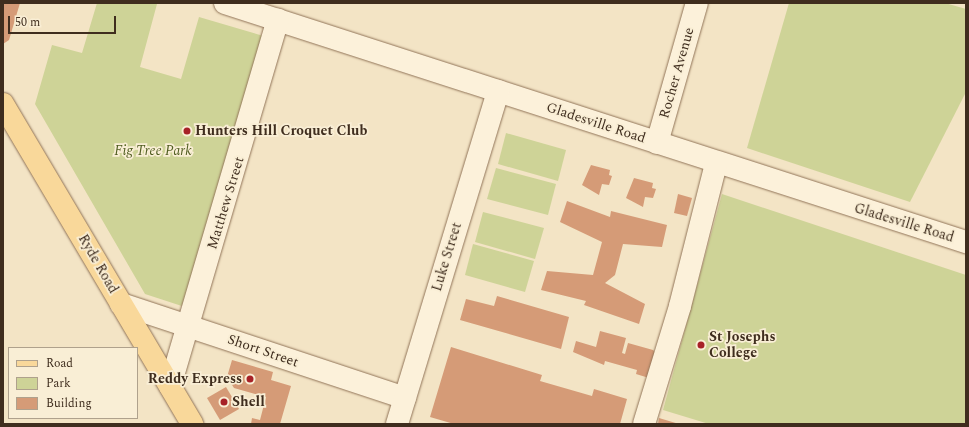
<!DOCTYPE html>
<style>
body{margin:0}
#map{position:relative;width:969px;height:427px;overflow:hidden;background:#f3e4c5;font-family:Spectral,serif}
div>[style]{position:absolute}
.green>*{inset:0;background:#ced397}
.building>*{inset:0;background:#d59b77}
.roads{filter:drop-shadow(0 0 1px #917458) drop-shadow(0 0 1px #917458)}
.minor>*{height:22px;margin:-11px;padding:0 11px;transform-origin:11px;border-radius:11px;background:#fcf1da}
.major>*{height:22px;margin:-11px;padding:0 11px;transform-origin:11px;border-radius:11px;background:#f9d89a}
.dots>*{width:11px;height:11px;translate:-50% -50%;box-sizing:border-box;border:2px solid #f9eed5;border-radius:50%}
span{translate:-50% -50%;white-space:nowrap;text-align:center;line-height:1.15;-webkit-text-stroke:3.5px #f9eed5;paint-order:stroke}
.street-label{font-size:14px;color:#3f2d1e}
.poi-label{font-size:14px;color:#3f2d1e;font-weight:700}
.left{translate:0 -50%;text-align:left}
.right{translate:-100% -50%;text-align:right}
.park-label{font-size:14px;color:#515e22;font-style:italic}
.frame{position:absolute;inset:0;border:4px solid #3f2d1e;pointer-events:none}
.legend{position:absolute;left:8px;top:347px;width:130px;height:72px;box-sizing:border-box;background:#f9eed5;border:1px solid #afa18c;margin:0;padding:5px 7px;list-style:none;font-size:12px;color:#3f2d1e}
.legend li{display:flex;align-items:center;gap:8px;height:20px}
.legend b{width:20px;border:1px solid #afa18c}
.scale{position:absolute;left:8px;top:16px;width:108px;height:18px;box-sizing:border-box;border:2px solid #3f2d1e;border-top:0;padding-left:5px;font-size:12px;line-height:14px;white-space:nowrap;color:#3f2d1e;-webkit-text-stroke:3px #f9eed5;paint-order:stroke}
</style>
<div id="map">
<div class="green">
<div style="clip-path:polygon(97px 3px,157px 4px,140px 67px,181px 79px,199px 17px,267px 37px,188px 308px,145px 294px,35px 104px,52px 45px,82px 53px)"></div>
<div style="clip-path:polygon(789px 3px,945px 3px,966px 9px,966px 92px,910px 202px,747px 148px)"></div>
<div style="clip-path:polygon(506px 133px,566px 150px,558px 181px,498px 164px)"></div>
<div style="clip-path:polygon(496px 168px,556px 184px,548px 215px,487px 199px)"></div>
<div style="clip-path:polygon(722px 194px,966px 275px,966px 424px,709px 424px,663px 410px)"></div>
<div style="clip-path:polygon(483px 212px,544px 228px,535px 259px,475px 242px)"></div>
<div style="clip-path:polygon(473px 244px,534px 261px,525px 292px,465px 275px)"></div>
</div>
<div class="building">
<div style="clip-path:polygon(3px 3px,20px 3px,9px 40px,3px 44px)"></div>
<div style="clip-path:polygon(591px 165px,610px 170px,609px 175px,612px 176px,609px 185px,602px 184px,599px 195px,582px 185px)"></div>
<div style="clip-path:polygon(634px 178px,653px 183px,652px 188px,656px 189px,653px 198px,645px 197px,643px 207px,626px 198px)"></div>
<div style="clip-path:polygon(678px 194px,692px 198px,687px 216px,674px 213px)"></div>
<div style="clip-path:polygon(567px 201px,610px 217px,611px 211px,667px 225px,662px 247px,623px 244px,615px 275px,605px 283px,645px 304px,639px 324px,584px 305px,586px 301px,541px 290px,547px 271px,593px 275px,602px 242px,560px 222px)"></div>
<div style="clip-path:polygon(497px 296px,569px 317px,561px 349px,460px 320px,466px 299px,494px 306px)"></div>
<div style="clip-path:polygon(600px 331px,626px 338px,622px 353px,625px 354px,628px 343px,653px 350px,656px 353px,649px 378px,636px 374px,637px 370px,605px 361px,604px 365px,573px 352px,576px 341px,596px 347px)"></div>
<div style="clip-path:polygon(451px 347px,542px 375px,540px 381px,592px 396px,594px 389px,627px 399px,620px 424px,454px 424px,430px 417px)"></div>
<div style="clip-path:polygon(232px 360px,273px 372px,271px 380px,291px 386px,280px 424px,251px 424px,252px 418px,260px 420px,266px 397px,234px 388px,227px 377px)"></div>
<div style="clip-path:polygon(226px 387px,239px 409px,220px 420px,207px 398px)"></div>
<div style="clip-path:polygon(659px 418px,679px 424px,658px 424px)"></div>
</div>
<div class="roads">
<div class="minor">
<div style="left:225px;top:3px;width:779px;rotate:17.88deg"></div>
<div style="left:657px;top:143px;width:146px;rotate:-74.1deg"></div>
<div style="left:121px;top:304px;width:299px;rotate:18.3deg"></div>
<div style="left:170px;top:386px;width:382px;rotate:-73.6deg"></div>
<div style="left:397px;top:424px;width:348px;rotate:-73.1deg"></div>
<div style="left:644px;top:424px;width:123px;rotate:-73deg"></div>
<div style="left:680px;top:306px;width:146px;rotate:-75.8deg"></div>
</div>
<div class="major">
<div style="left:3px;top:104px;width:372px;rotate:59.4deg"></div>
</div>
</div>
<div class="dots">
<div style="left:187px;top:131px;background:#a72127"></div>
<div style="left:701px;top:345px;background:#a72127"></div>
<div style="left:250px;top:379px;background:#a72127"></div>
<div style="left:224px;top:402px;background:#a72127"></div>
</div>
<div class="street-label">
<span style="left:677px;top:73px;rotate:-74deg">Rocher Avenue</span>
<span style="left:596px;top:123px;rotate:18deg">Gladesville Road</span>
<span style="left:226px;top:203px;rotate:-73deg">Matthew Street</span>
<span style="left:904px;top:223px;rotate:17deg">Gladesville Road</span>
<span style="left:447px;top:257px;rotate:-73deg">Luke Street</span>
<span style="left:98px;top:264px;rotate:60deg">Ryde Road</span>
<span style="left:263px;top:351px;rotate:19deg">Short Street</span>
</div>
<div class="poi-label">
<span class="left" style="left:195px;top:131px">Hunters Hill Croquet Club</span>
<span class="left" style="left:709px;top:345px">St Josephs<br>College</span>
<span class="right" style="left:242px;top:379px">Reddy Express</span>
<span class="left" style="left:232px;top:402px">Shell</span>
</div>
<div class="park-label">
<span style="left:153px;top:151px">Fig Tree Park</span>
</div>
<div class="frame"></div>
<ul class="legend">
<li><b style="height:5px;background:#f9d89a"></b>Road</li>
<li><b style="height:11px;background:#ced397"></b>Park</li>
<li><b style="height:11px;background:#d59b77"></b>Building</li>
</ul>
<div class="scale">50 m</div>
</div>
